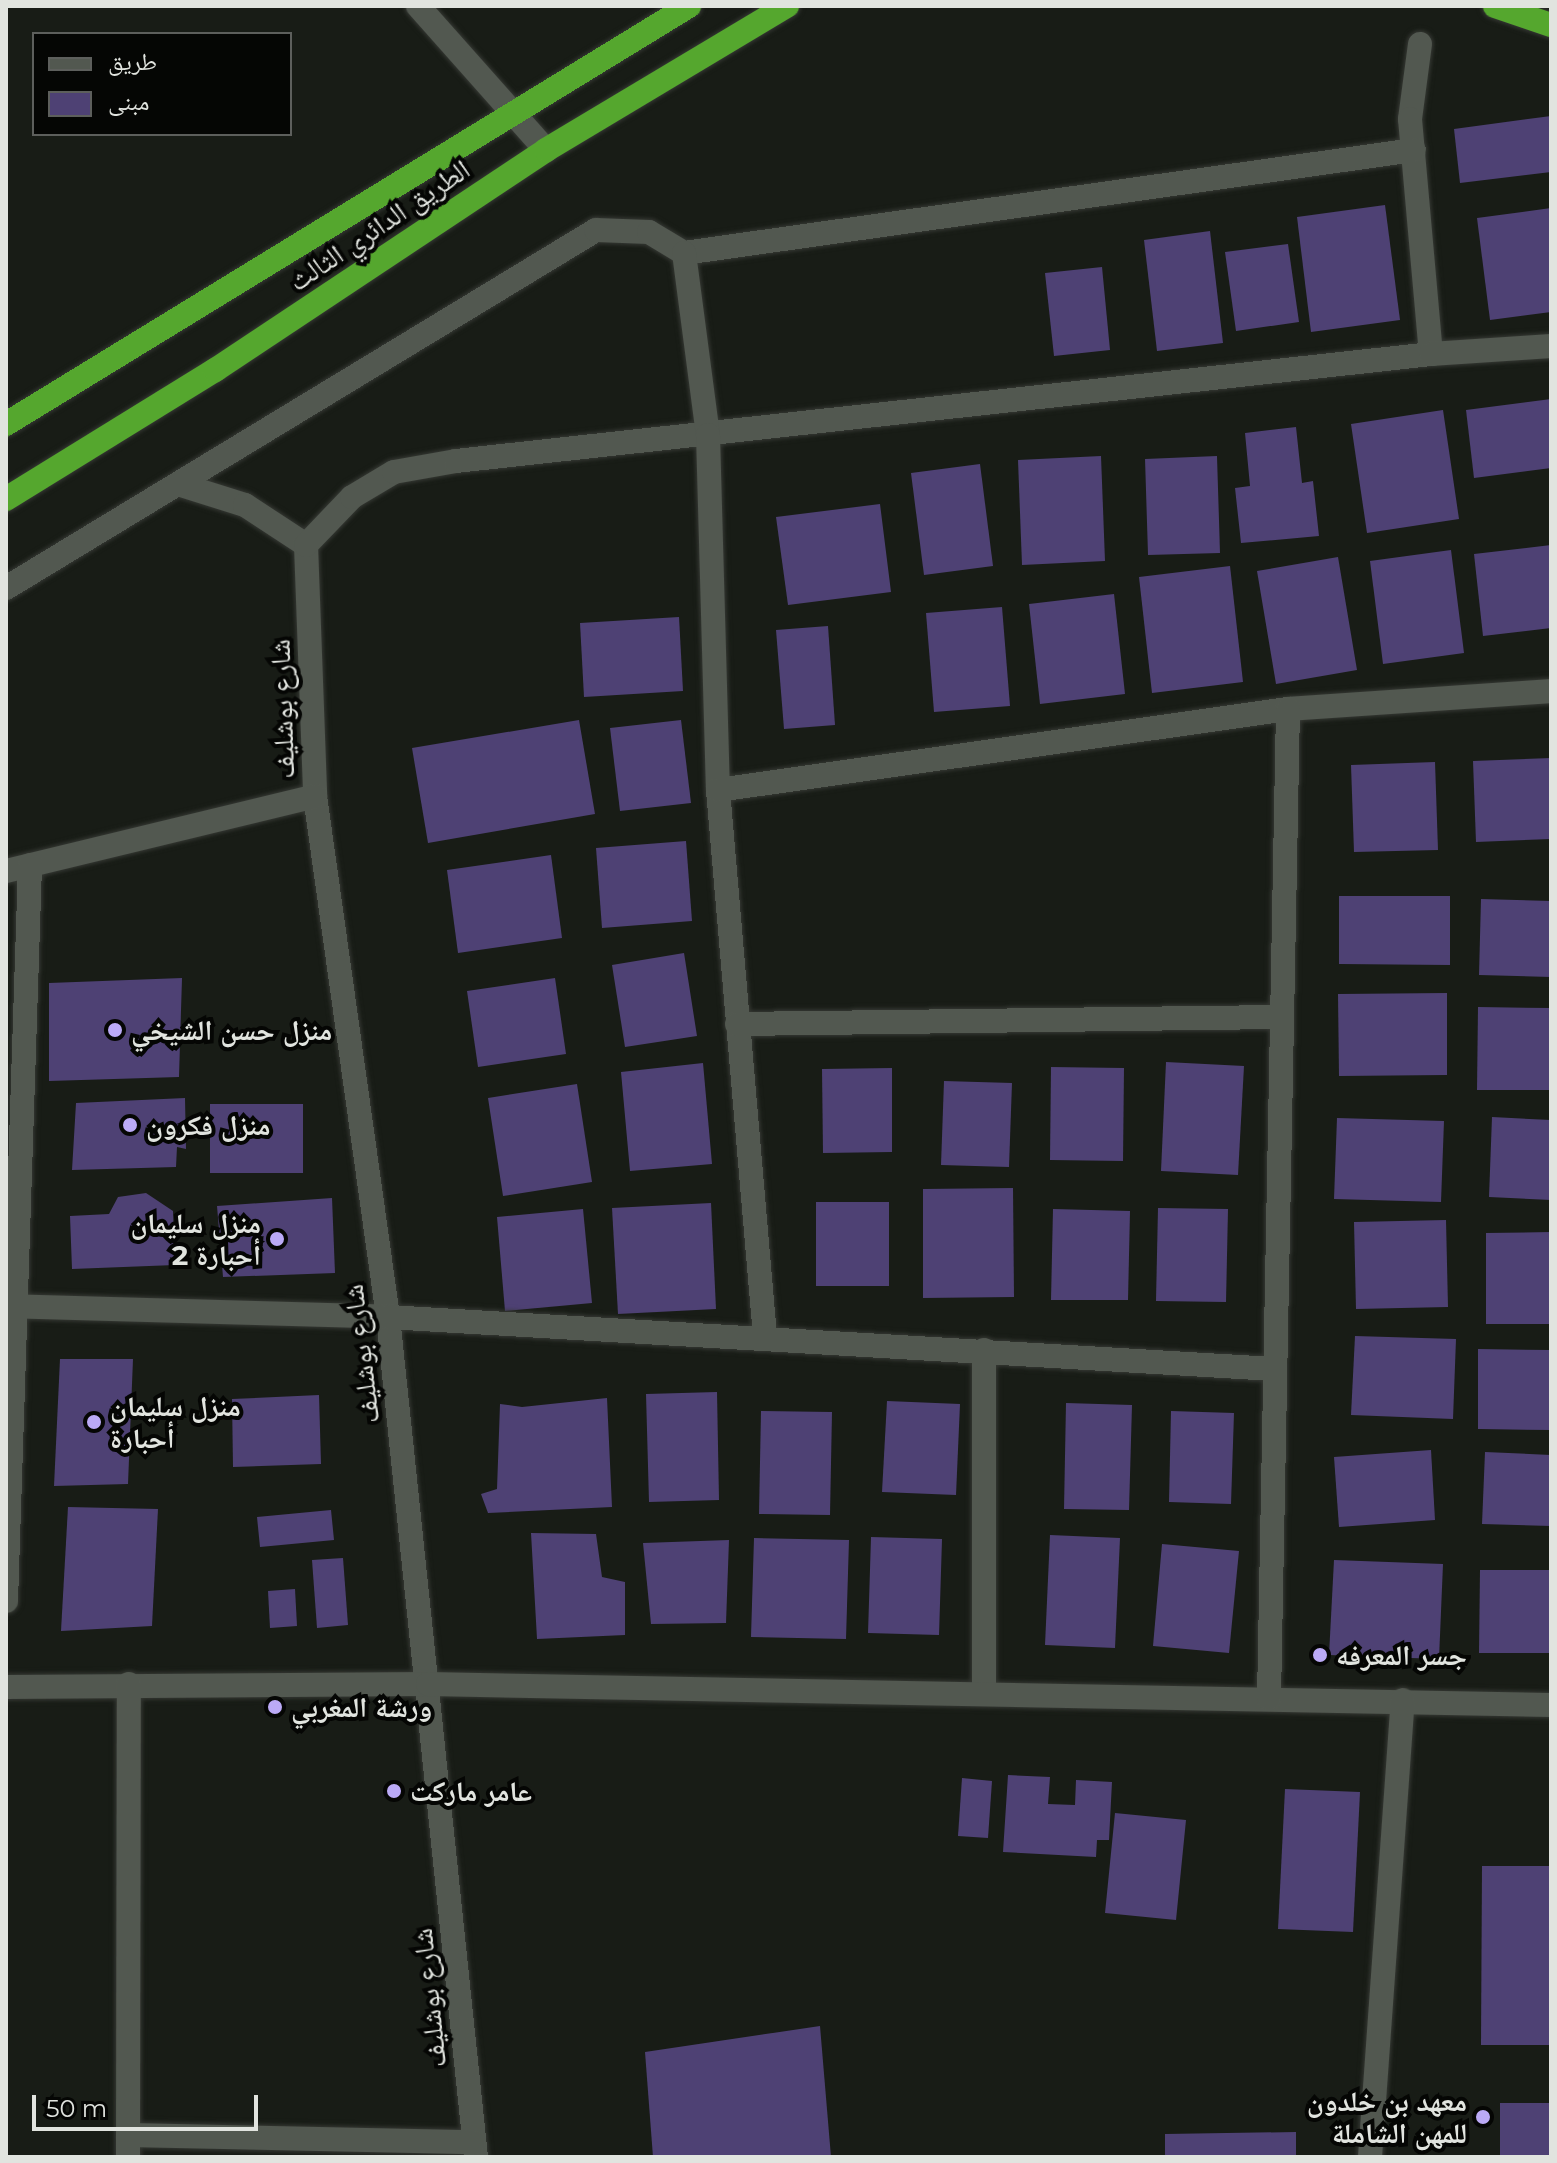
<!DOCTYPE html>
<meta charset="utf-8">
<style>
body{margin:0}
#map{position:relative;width:1557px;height:2163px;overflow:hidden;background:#181c16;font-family:Montserrat,"Noto Naskh Arabic",sans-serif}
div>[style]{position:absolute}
.building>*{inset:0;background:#4e4174}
.roads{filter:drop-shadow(0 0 2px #353833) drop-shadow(0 0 2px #353833)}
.minor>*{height:24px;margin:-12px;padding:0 12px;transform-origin:12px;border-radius:12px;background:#525850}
.highway>*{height:24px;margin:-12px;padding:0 12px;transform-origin:12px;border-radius:12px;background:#55a72e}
.dots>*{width:22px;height:22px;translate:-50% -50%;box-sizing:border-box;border:4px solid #050604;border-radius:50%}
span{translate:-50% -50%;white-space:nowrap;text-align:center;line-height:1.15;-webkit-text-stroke:8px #050604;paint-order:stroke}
.street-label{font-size:28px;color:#e1e4df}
.poi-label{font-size:28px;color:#e1e4df;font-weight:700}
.left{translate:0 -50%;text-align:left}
.right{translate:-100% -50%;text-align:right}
.frame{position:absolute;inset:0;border:8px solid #e1e4df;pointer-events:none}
.legend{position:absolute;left:32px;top:32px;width:260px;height:104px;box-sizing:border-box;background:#050604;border:2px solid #5d5f5c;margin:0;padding:10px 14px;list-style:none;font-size:24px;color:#e1e4df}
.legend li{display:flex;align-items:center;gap:16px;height:40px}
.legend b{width:40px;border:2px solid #5d5f5c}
.scale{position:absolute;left:32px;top:2095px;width:226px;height:36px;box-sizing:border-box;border:4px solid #e1e4df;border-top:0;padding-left:10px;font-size:24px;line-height:28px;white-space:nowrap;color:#e1e4df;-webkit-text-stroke:6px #050604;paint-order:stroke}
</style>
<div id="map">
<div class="building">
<div style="clip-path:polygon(1551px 116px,1551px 172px,1460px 183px,1454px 129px)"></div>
<div style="clip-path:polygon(1385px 205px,1400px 320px,1311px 332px,1297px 217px)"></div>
<div style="clip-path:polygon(1551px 208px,1551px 312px,1490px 320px,1477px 218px)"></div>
<div style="clip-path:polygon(1210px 231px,1223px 343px,1157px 351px,1144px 240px)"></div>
<div style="clip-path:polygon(1288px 244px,1299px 322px,1236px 331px,1225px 252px)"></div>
<div style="clip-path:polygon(1102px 267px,1110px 350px,1054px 356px,1045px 273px)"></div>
<div style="clip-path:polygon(1551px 399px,1551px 468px,1474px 478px,1466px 410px)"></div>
<div style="clip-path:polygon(1443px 410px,1459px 519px,1367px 533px,1351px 424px)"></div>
<div style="clip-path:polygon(1296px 427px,1302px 483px,1313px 481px,1319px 536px,1241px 543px,1235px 488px,1250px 486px,1245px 433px)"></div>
<div style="clip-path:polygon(1101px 456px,1105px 561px,1022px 565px,1018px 460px)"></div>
<div style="clip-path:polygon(1217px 456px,1220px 553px,1148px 555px,1145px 459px)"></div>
<div style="clip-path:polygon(980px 464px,993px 566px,924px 575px,911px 473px)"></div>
<div style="clip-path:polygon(880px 504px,891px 592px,788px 605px,776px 517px)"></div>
<div style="clip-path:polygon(1551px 545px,1551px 628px,1483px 636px,1474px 554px)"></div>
<div style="clip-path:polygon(1451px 550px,1464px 653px,1383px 664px,1370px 561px)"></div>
<div style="clip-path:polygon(1338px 557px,1357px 670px,1276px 684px,1257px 571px)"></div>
<div style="clip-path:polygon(1230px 566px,1243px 682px,1152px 693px,1139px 577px)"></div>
<div style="clip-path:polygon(1114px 594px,1125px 694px,1040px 704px,1029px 604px)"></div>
<div style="clip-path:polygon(1002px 607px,1010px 706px,934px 712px,926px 613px)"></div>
<div style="clip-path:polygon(679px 617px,683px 691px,584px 697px,580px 623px)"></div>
<div style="clip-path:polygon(828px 626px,835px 725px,784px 729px,776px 630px)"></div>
<div style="clip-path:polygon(579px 720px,595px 814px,428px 843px,412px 748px)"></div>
<div style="clip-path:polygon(681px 720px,691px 803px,620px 811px,610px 728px)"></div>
<div style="clip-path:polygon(1551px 758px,1551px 839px,1476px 842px,1473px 761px)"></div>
<div style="clip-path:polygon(1435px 762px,1438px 850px,1354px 852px,1351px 765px)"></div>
<div style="clip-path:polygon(686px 841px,692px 921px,602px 928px,596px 848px)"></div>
<div style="clip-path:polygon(551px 855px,562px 938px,458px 953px,447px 870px)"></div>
<div style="clip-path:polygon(1339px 896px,1450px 896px,1450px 965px,1339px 964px)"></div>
<div style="clip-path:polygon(1481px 899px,1551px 901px,1551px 977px,1479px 975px)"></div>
<div style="clip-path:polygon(684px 953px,697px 1036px,625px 1047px,612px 965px)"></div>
<div style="clip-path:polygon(182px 978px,179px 1077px,49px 1081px,49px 983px)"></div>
<div style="clip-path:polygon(555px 978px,566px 1054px,478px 1067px,467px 991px)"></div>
<div style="clip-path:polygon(1447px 993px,1447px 1075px,1339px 1076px,1338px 994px)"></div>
<div style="clip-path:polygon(1478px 1007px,1551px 1008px,1551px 1090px,1477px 1090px)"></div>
<div style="clip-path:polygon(1166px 1062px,1244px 1066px,1238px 1175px,1161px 1171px)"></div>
<div style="clip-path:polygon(703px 1063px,712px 1164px,630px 1171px,621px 1072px)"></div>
<div style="clip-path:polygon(1051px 1067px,1124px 1068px,1123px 1161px,1050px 1160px)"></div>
<div style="clip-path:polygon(892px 1068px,892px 1152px,823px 1153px,822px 1069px)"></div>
<div style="clip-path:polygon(944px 1081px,1012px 1083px,1009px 1167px,941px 1165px)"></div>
<div style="clip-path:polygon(577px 1084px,592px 1182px,503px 1196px,488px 1098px)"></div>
<div style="clip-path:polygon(185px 1098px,186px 1149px,177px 1147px,176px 1167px,72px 1170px,76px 1103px)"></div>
<div style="clip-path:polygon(210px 1104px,303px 1104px,303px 1173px,210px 1173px)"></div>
<div style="clip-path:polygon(1492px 1117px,1551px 1120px,1551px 1200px,1489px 1197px)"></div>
<div style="clip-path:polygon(1337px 1118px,1444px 1121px,1441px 1202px,1334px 1199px)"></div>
<div style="clip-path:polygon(1013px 1188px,1014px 1297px,923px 1298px,923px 1189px)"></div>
<div style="clip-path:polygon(146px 1193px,173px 1211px,175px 1265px,72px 1269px,70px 1216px,109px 1214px,118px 1197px)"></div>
<div style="clip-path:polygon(332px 1198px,335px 1273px,223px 1277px,217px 1206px)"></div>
<div style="clip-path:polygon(816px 1202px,889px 1202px,889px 1286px,816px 1286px)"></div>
<div style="clip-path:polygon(711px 1203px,716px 1309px,618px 1314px,612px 1208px)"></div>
<div style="clip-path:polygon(1158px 1208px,1228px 1209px,1226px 1302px,1156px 1301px)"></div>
<div style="clip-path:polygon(583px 1209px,592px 1303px,505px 1311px,497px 1217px)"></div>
<div style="clip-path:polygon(1053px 1209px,1130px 1211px,1128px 1300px,1051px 1300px)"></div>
<div style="clip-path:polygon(1446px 1220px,1448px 1307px,1356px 1309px,1354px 1222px)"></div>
<div style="clip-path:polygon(1551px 1232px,1551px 1324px,1486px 1324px,1486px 1233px)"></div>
<div style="clip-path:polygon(1355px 1336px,1456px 1339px,1453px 1419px,1351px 1415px)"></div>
<div style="clip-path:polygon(1478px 1349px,1551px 1350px,1551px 1430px,1478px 1429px)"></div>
<div style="clip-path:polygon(60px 1359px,133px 1359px,128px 1484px,54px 1486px)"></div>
<div style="clip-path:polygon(717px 1392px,719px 1500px,649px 1502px,646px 1394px)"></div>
<div style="clip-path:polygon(319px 1395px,321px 1464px,233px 1467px,232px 1399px)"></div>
<div style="clip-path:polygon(607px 1398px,612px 1507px,488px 1513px,481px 1494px,497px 1489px,500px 1404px,522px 1407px)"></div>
<div style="clip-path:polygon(887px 1401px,960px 1404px,956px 1495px,882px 1492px)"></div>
<div style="clip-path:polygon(1066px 1403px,1132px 1405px,1129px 1510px,1064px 1509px)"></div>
<div style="clip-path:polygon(761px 1411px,832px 1412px,830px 1515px,759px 1514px)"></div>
<div style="clip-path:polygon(1171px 1411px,1234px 1413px,1231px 1504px,1169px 1502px)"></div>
<div style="clip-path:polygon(1431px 1450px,1435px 1520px,1339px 1527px,1334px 1457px)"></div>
<div style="clip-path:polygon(1485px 1452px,1551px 1455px,1551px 1526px,1482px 1524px)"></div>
<div style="clip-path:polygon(68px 1507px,158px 1509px,152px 1626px,61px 1631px)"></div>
<div style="clip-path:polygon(331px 1510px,334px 1540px,260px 1547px,257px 1517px)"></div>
<div style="clip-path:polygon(531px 1533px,596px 1534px,602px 1577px,625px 1582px,625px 1635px,537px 1639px)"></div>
<div style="clip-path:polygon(1050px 1535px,1120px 1538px,1115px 1648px,1045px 1645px)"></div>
<div style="clip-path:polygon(871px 1537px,942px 1539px,939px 1635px,868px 1633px)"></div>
<div style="clip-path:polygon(754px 1538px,849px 1540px,846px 1639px,751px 1637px)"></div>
<div style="clip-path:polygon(729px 1540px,726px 1623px,651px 1624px,643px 1543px)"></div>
<div style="clip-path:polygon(1162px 1544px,1239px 1551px,1229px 1653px,1153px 1646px)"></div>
<div style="clip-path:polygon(343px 1558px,348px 1625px,317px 1628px,312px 1560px)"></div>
<div style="clip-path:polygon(1334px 1560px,1443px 1564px,1439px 1659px,1329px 1655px)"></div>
<div style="clip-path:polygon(1480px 1570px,1551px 1570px,1551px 1653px,1479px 1653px)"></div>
<div style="clip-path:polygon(295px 1589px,297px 1626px,270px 1628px,268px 1591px)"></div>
<div style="clip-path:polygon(1008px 1775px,1050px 1777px,1048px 1804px,1075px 1805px,1076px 1780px,1112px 1782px,1109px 1840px,1097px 1840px,1096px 1857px,1003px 1852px)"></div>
<div style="clip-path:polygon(962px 1778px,992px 1781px,988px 1838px,958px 1836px)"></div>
<div style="clip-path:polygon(1285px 1789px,1360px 1792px,1353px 1932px,1278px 1929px)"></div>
<div style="clip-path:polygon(1115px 1813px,1186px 1820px,1176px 1920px,1105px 1913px)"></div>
<div style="clip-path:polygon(1482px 1866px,1551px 1866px,1551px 2045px,1481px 2045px)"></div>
<div style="clip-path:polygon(820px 2026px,831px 2157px,653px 2157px,645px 2052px)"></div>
<div style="clip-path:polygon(1500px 2103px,1551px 2103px,1551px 2157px,1500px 2157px)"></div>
<div style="clip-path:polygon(1296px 2132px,1296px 2157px,1165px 2157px,1165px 2134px)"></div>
</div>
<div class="roads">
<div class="minor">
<div style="left:418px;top:6px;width:193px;rotate:48.4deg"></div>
<div style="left:1420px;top:44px;width:76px;rotate:97.6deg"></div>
<div style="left:1410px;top:119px;width:236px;rotate:84.9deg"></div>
<div style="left:684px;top:253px;width:737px;rotate:-8.03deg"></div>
<div style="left:178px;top:484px;width:70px;rotate:17.4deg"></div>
<div style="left:245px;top:505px;width:73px;rotate:33.3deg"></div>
<div style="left:306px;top:545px;width:251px;rotate:87.9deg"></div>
<div style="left:315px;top:796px;width:526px;rotate:82.02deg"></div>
<div style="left:388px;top:1317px;width:845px;rotate:84.02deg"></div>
<div style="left:306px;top:545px;width:66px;rotate:-46.2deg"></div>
<div style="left:352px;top:497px;width:49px;rotate:-30.8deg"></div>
<div style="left:394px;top:472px;width:63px;rotate:-10.1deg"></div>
<div style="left:456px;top:461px;width:981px;rotate:-6.26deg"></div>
<div style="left:1431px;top:354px;width:120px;rotate:-3.8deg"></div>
<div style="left:6px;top:588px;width:690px;rotate:-31.25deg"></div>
<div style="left:596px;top:230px;width:53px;rotate:2.2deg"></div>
<div style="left:649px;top:232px;width:41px;rotate:31deg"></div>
<div style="left:684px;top:253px;width:184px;rotate:82.5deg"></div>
<div style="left:708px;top:435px;width:355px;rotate:88.4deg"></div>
<div style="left:718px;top:790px;width:548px;rotate:85.08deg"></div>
<div style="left:718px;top:790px;width:576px;rotate:-8.09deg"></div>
<div style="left:1288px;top:709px;width:264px;rotate:-3.9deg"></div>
<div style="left:6px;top:871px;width:318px;rotate:-13.6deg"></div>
<div style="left:737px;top:1024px;width:543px;rotate:-0.74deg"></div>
<div style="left:6px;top:1306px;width:382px;rotate:1.6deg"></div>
<div style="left:388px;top:1317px;width:888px;rotate:3.36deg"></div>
<div style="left:984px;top:1350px;width:343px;rotate:90deg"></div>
<div style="left:6px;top:1601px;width:736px;rotate:-88.13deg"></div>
<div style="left:6px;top:1687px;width:422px;rotate:-0.4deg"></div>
<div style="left:428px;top:1684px;width:1123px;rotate:1.07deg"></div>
<div style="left:1269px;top:1698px;width:989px;rotate:-88.9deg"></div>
<div style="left:128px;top:2135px;width:346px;rotate:1.2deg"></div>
<div style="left:128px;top:2157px;width:473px;rotate:-89.9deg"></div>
<div style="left:1370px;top:2157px;width:458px;rotate:-85.9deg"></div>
</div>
<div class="highway">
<div style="left:1495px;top:6px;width:59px;rotate:18.7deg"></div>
<div style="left:6px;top:424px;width:801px;rotate:-31.47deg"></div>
<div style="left:6px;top:499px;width:246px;rotate:-31.7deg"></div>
<div style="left:215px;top:370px;width:397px;rotate:-33.6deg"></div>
<div style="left:546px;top:150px;width:281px;rotate:-30.9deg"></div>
</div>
</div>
<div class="dots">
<div style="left:115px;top:1030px;background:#bbaaf6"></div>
<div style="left:130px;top:1125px;background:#bbaaf6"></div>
<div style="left:277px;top:1239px;background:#bbaaf6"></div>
<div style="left:94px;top:1422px;background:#bbaaf6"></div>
<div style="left:1320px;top:1655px;background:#bbaaf6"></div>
<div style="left:275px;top:1707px;background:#bbaaf6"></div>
<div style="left:394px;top:1791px;background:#bbaaf6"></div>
<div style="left:1483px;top:2117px;background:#bbaaf6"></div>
</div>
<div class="street-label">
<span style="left:379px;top:225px;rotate:-34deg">الطريق الدائري الثالث</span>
<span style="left:282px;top:709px;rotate:-92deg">شارع بوشليف</span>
<span style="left:361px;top:1354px;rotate:-97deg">شارع بوشليف</span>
<span style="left:429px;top:1998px;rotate:-96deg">شارع بوشليف</span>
</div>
<div class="poi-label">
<span class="left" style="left:131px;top:1030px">منزل حسن الشيخي</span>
<span class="left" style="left:146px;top:1125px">منزل فكرون</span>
<span class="right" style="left:261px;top:1239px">منزل سليمان<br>أحبارة 2</span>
<span class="left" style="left:110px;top:1422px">منزل سليمان<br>أحبارة</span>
<span class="left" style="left:1336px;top:1655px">جسر المعرفه</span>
<span class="left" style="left:291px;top:1707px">ورشة المغربي</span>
<span class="left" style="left:410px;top:1791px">عامر ماركت</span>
<span class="right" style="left:1467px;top:2117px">معهد بن خلدون<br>للمهن الشاملة</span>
</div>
<div class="frame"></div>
<ul class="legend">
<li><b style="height:10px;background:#525850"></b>طريق</li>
<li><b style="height:22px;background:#4e4174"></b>مبنى</li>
</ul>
<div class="scale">50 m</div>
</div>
